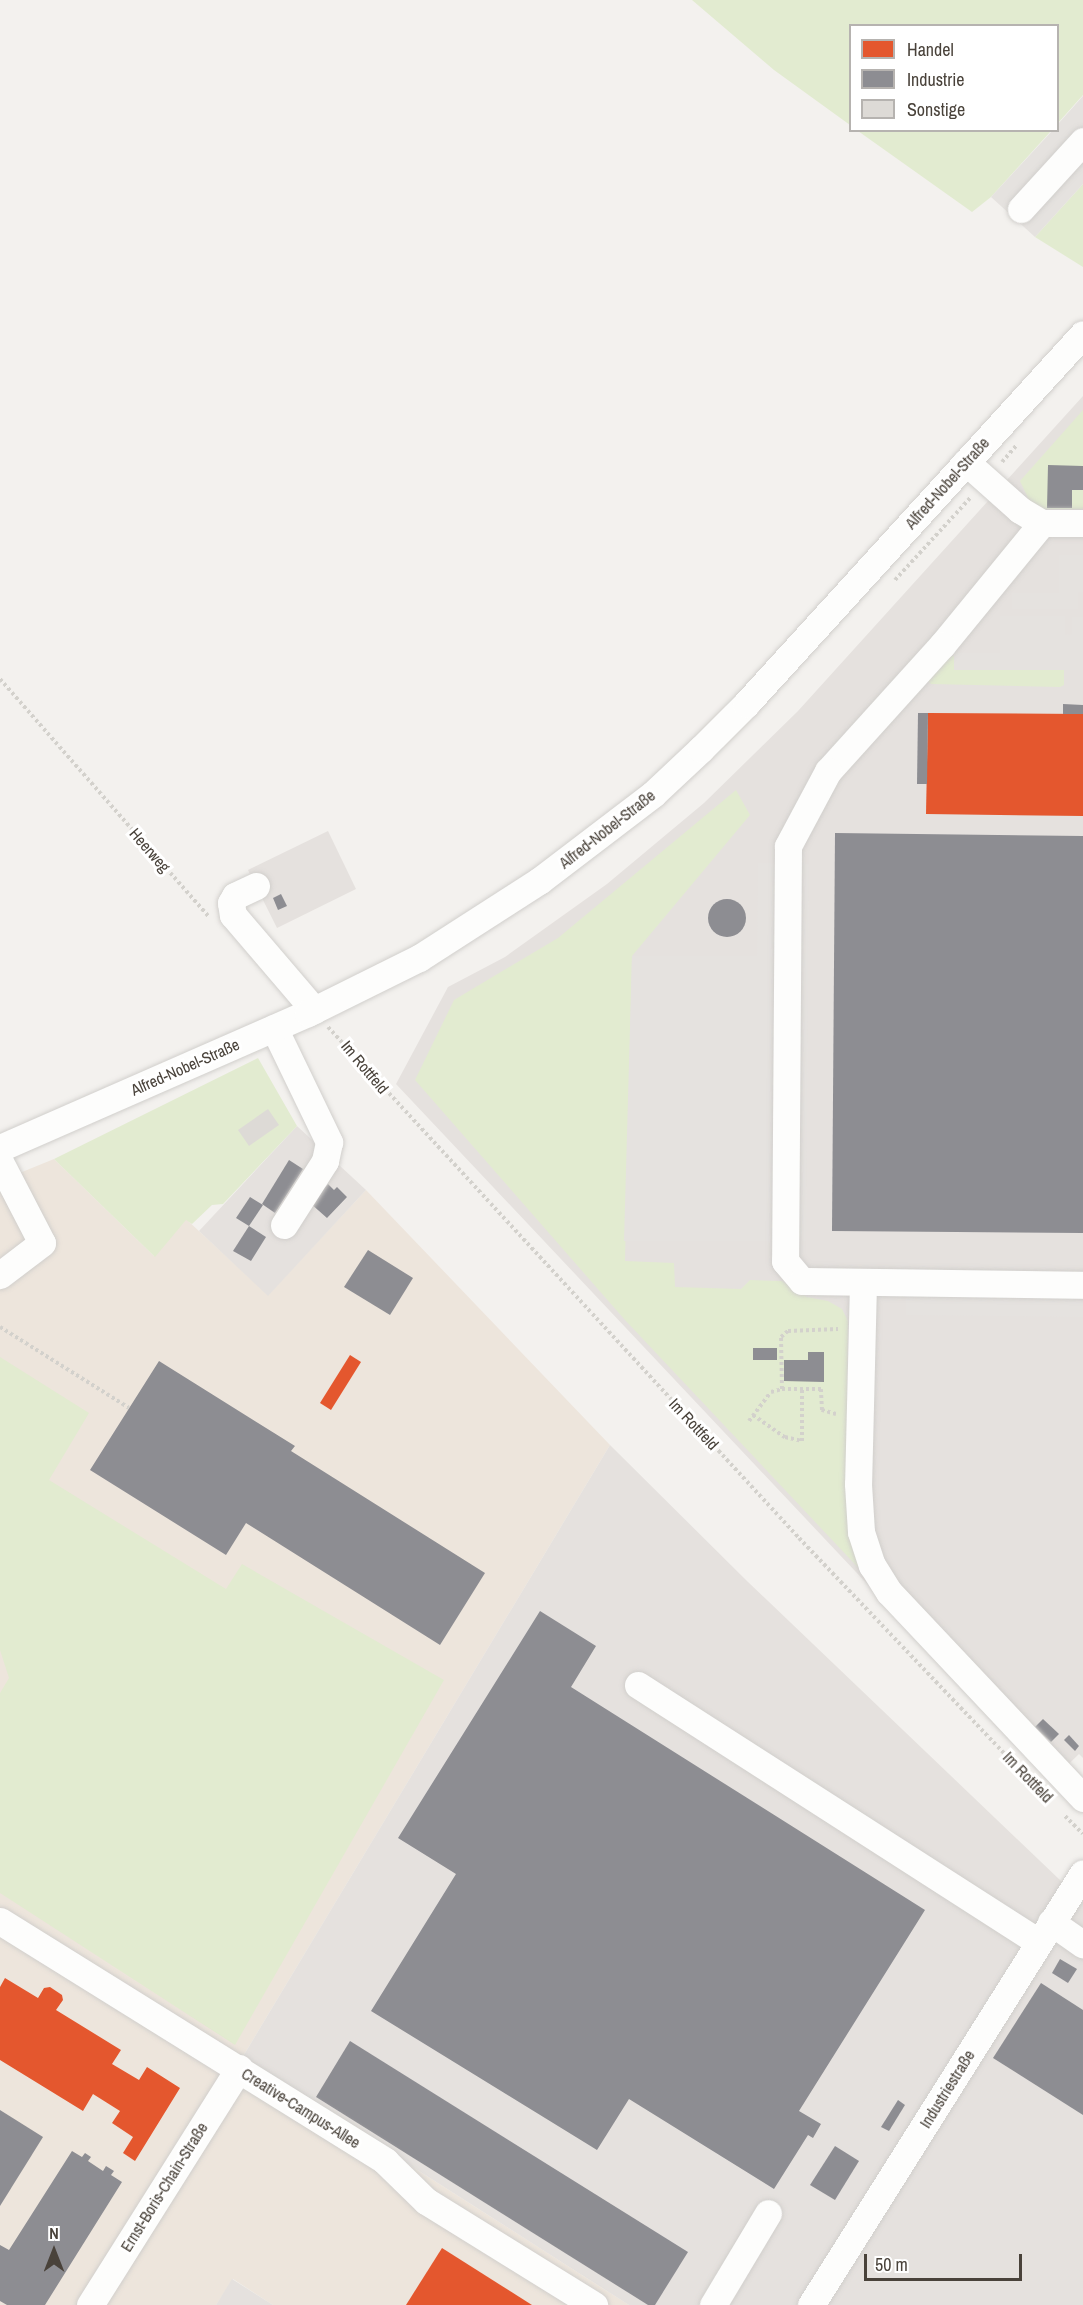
<!DOCTYPE html>
<meta charset="utf-8">
<style>
body{margin:0}
#map{position:relative;width:1083px;height:2305px;overflow:hidden;background:#f3f1ee;font-family:"Archivo Narrow",sans-serif}
div>[style]{position:absolute}
.commercial>*{inset:0;background:#ede5dc}
.industrial>*{inset:0;background:#e5e1de}
.green>*{inset:0;background:#e2ebd0}
.parking>*{inset:0;background:#e5e2df}
.shops>*{inset:0;background:#e4572e}
.industry>*{inset:0;background:#8d8d92}
.round{border-radius:50%}
.building>*{inset:0;background:#dddad6}
.path>*{height:4px;margin-top:-2px;transform-origin:0;background:repeating-linear-gradient(90deg,#d3d1cc 0 3px,transparent 0 6px)}
.roads{filter:drop-shadow(0 0 2px #d1cfcc) drop-shadow(0 0 2px #d1cfcc)}
.minor>*{height:27px;margin:-13.5px;padding:0 13.5px;transform-origin:13.5px;border-radius:13.5px;background:#fdfdfc}
span{translate:-50% -50%;white-space:nowrap;text-align:center;line-height:1.15;-webkit-text-stroke:6px #fff;paint-order:stroke}
.street-label{font-size:16px;color:#49423a}
.legend{position:absolute;left:849px;top:24px;width:210px;height:108px;box-sizing:border-box;background:#fff;border:2px solid #b6b3b0;margin:0;padding:8px 10px;list-style:none;font-size:18px;color:#49423a}
.legend li{display:flex;align-items:center;gap:12px;height:30px}
.legend b{width:30px;border:2px solid #b6b3b0}
.north{position:absolute;left:24px;top:2221px;width:60px;height:60px;-webkit-text-stroke:4px #fff;paint-order:stroke;rotate:0deg;font-size:16px;font-weight:700;line-height:24px;text-align:center;color:#49423a}
.north::after{content:'';display:block;margin:auto;width:21px;height:27px;background:#49423a;clip-path:polygon(50% 0,100% 100%,50% 72%,0 100%)}
.scale{position:absolute;left:864px;top:2254px;width:158px;height:27px;box-sizing:border-box;border:3px solid #49423a;border-top:0;padding-left:8px;font-size:18px;line-height:21px;white-space:nowrap;color:#49423a;-webkit-text-stroke:4px #fff;paint-order:stroke}
</style>
<div id="map">
<div class="commercial">
<div style="clip-path:polygon(54px 1159px,154px 1256px,186px 1219px,268px 1295px,366px 1190px,610px 1445px,242px 2058px,629px 2305px,273px 2305px,233px 2279px,216px 2305px,0 2305px,0 1181px)"></div>
</div>
<div class="industrial">
<div style="clip-path:polygon(1083px 396px,1083px 1758px,1079px 1754px,1052px 1780px,396px 1084px,448px 987px,505px 957px,607px 884px,704px 803px,798px 711px)"></div>
<div style="clip-path:polygon(328px 831px,356px 889px,277px 928px,248px 870px)"></div>
<div style="clip-path:polygon(297px 1126px,366px 1190px,268px 1296px,199px 1231px)"></div>
<div style="clip-path:polygon(610px 1445px,748px 1582px,1083px 1902px,1083px 2305px,629px 2305px,242px 2058px)"></div>
<div style="clip-path:polygon(232px 2279px,273px 2305px,216px 2305px)"></div>
</div>
<div class="green">
<div style="clip-path:polygon(692px 0,1083px 0,1083px 95px,1058px 123px,1058px 26px,850px 26px,850px 125px,774px 70px)"></div>
<div style="clip-path:polygon(858px 131px,1051px 130px,1051px 131px,991px 197px,972px 212px)"></div>
<div style="clip-path:polygon(1083px 184px,1083px 267px,1035px 237px)"></div>
<div style="clip-path:polygon(1083px 410px,1083px 509px,1033px 509px,1020px 481px)"></div>
<div style="clip-path:polygon(948px 656px,954px 656px,955px 670px,1064px 670px,1064px 685px,1060px 687px,931px 684px,927px 680px)"></div>
<div style="clip-path:polygon(736px 790px,750px 815px,632px 956px,625px 1261px,674px 1263px,675px 1287px,741px 1289px,750px 1280px,782px 1281px,807px 1297px,828px 1301px,842px 1309px,848px 1321px,846px 1506px,850px 1534px,867px 1577px,625px 1320px,415px 1080px,454px 1000px,558px 938px)"></div>
<div style="clip-path:polygon(258px 1058px,297px 1126px,223px 1204px,212px 1205px,192px 1224px,186px 1220px,155px 1257px,54px 1159px)"></div>
<div style="clip-path:polygon(0 1357px,89px 1413px,49px 1480px,226px 1589px,242px 1564px,444px 1680px,235px 2045px,0 1893px,0 1693px,9px 1678px,0 1650px)"></div>
</div>
<div class="parking">
<div style="clip-path:polygon(1083px 96px,1083px 184px,1035px 237px,991px 197px,1052px 131px,1058px 130px,1058px 124px)"></div>
<div style="clip-path:polygon(1059px 555px,1083px 555px,1083px 592px,1078px 593px,1078px 609px,1012px 609px,1012px 593px,1059px 593px)"></div>
<div style="clip-path:polygon(1000px 616px,1065px 616px,1065px 635px,1072px 634px,1072px 617px,1083px 617px,1083px 670px,954px 670px,954px 653px,1000px 653px)"></div>
<div style="clip-path:polygon(758px 863px,809px 864px,806px 1241px,624px 1241px,632px 956px,757px 956px)"></div>
<div style="clip-path:polygon(906px 1296px,1083px 1298px,1083px 1317px,906px 1315px)"></div>
</div>
<div class="shops">
<div style="clip-path:polygon(928px 713px,1083px 714px,1083px 816px,926px 814px)"></div>
<div style="clip-path:polygon(350px 1355px,361px 1362px,331px 1410px,320px 1403px)"></div>
<div style="clip-path:polygon(5px 1978px,38px 1998px,44px 1988px,50px 1987px,62px 1995px,63px 2000px,56px 2010px,121px 2050px,112px 2064px,139px 2080px,147px 2067px,180px 2088px,135px 2161px,123px 2153px,133px 2137px,112px 2123px,120px 2111px,93px 2094px,83px 2111px,0 2060px,0 1987px)"></div>
<div style="clip-path:polygon(442px 2248px,532px 2305px,406px 2305px)"></div>
</div>
<div class="industry">
<div style="clip-path:polygon(1048px 465px,1083px 466px,1083px 490px,1072px 490px,1072px 508px,1047px 508px)"></div>
<div style="clip-path:polygon(1063px 704px,1083px 705px,1083px 714px,1063px 714px)"></div>
<div style="clip-path:polygon(918px 713px,928px 713px,927px 784px,917px 784px)"></div>
<div style="clip-path:polygon(835px 833px,1083px 836px,1083px 1233px,832px 1231px)"></div>
<div style="clip-path:polygon(281px 894px,287px 906px,278px 910px,273px 898px)"></div>
<div class="round" style="left:708px;top:899px;width:38px;height:38px"></div>
<div style="clip-path:polygon(289px 1160px,303px 1169px,275px 1213px,262px 1204px)"></div>
<div style="clip-path:polygon(328px 1184px,334px 1190px,337px 1187px,347px 1197px,327px 1218px,310px 1203px)"></div>
<div style="clip-path:polygon(250px 1197px,263px 1205px,249px 1226px,236px 1218px)"></div>
<div style="clip-path:polygon(249px 1226px,266px 1237px,251px 1261px,233px 1251px)"></div>
<div style="clip-path:polygon(368px 1250px,413px 1278px,390px 1315px,344px 1287px)"></div>
<div style="clip-path:polygon(753px 1348px,777px 1348px,777px 1360px,753px 1360px)"></div>
<div style="clip-path:polygon(808px 1352px,824px 1352px,824px 1382px,784px 1381px,784px 1360px,808px 1360px)"></div>
<div style="clip-path:polygon(159px 1361px,295px 1446px,291px 1451px,485px 1573px,440px 1645px,246px 1523px,226px 1555px,90px 1470px)"></div>
<div style="clip-path:polygon(540px 1611px,596px 1646px,571px 1687px,925px 1910px,799px 2111px,821px 2124px,813px 2138px,808px 2135px,774px 2189px,629px 2099px,597px 2150px,371px 2011px,456px 1874px,398px 1838px)"></div>
<div style="clip-path:polygon(1043px 1719px,1059px 1734px,1051px 1742px,1035px 1727px)"></div>
<div style="clip-path:polygon(1069px 1735px,1079px 1746px,1075px 1751px,1064px 1740px)"></div>
<div style="clip-path:polygon(1060px 1959px,1077px 1969px,1068px 1983px,1052px 1973px)"></div>
<div style="clip-path:polygon(1041px 1983px,1083px 2010px,1083px 2115px,993px 2058px)"></div>
<div style="clip-path:polygon(350px 2041px,688px 2252px,655px 2305px,648px 2305px,316px 2097px)"></div>
<div style="clip-path:polygon(898px 2100px,905px 2105px,889px 2131px,881px 2127px)"></div>
<div style="clip-path:polygon(0 2110px,43px 2137px,0 2206px)"></div>
<div style="clip-path:polygon(835px 2146px,859px 2161px,835px 2200px,810px 2185px)"></div>
<div style="clip-path:polygon(72px 2151px,82px 2157px,85px 2153px,91px 2157px,88px 2161px,103px 2171px,106px 2166px,114px 2171px,111px 2175px,122px 2182px,45px 2305px,7px 2305px,0 2301px,0 2245px,9px 2250px)"></div>
</div>
<div class="building">
<div style="clip-path:polygon(268px 1109px,279px 1125px,249px 1146px,238px 1130px)"></div>
</div>
<div class="path">
<div style="left:1002px;top:462px;width:23px;rotate:-49deg"></div>
<div style="left:895px;top:580px;width:113px;rotate:-47.5deg"></div>
<div style="left:0;top:679px;width:317px;rotate:48.7deg"></div>
<div style="left:328px;top:1027px;width:695px;rotate:47.33deg"></div>
<div style="left:799px;top:1538px;width:356px;rotate:46.4deg"></div>
<div style="left:0;top:1327px;width:152px;rotate:32.1deg"></div>
<div style="left:836px;top:1414px;width:15px;rotate:-164deg"></div>
<div style="left:822px;top:1410px;width:21px;rotate:-93deg"></div>
<div style="left:821px;top:1389px;width:39px;rotate:180deg"></div>
<div style="left:782px;top:1389px;width:52px;rotate:-91.1deg"></div>
<div style="left:781px;top:1337px;width:9px;rotate:-41deg"></div>
<div style="left:788px;top:1331px;width:50px;rotate:-2.3deg"></div>
<div style="left:753px;top:1415px;width:39px;rotate:35deg"></div>
<div style="left:785px;top:1437px;width:17px;rotate:13deg"></div>
<div style="left:802px;top:1441px;width:52px;rotate:-90deg"></div>
<div style="left:749px;top:1421px;width:36px;rotate:-53deg"></div>
<div style="left:771px;top:1392px;width:11px;rotate:-15deg"></div>
<div style="left:1065px;top:1816px;width:25px;rotate:45deg"></div>
</div>
<div class="roads">
<div class="minor">
<div style="left:1021px;top:209px;width:92px;rotate:-47.6deg"></div>
<div style="left:966px;top:462px;width:72px;rotate:41.6deg"></div>
<div style="left:1020px;top:510px;width:26px;rotate:31deg"></div>
<div style="left:1083px;top:523px;width:41px;rotate:180deg"></div>
<div style="left:1042px;top:523px;width:158px;rotate:129.3deg"></div>
<div style="left:942px;top:645px;width:170px;rotate:132.1deg"></div>
<div style="left:828px;top:771px;width:85px;rotate:118.1deg"></div>
<div style="left:788px;top:846px;width:415px;rotate:90.4deg"></div>
<div style="left:785px;top:1261px;width:26px;rotate:50deg"></div>
<div style="left:802px;top:1281px;width:281px;rotate:0.8deg"></div>
<div style="left:256px;top:886px;width:23px;rotate:155deg"></div>
<div style="left:235px;top:896px;width:8px;rotate:120deg"></div>
<div style="left:231px;top:903px;width:12px;rotate:81deg"></div>
<div style="left:233px;top:915px;width:125px;rotate:49.5deg"></div>
<div style="left:274px;top:1028px;width:127px;rotate:64.2deg"></div>
<div style="left:329px;top:1142px;width:19px;rotate:102deg"></div>
<div style="left:325px;top:1161px;width:76px;rotate:122.6deg"></div>
<div style="left:0;top:1148px;width:336px;rotate:-23.7deg"></div>
<div style="left:308px;top:1013px;width:124px;rotate:-26.4deg"></div>
<div style="left:419px;top:958px;width:143px;rotate:-32.7deg"></div>
<div style="left:539px;top:881px;width:143px;rotate:-37.3deg"></div>
<div style="left:653px;top:794px;width:66px;rotate:-43.2deg"></div>
<div style="left:701px;top:749px;width:64px;rotate:-45deg"></div>
<div style="left:746px;top:704px;width:500px;rotate:-47.67deg"></div>
<div style="left:0;top:1162px;width:91px;rotate:62.6deg"></div>
<div style="left:42px;top:1243px;width:53px;rotate:142.7deg"></div>
<div style="left:863px;top:1283px;width:201px;rotate:91.4deg"></div>
<div style="left:858px;top:1484px;width:48px;rotate:86.4deg"></div>
<div style="left:861px;top:1532px;width:35px;rotate:72deg"></div>
<div style="left:872px;top:1565px;width:32px;rotate:58deg"></div>
<div style="left:889px;top:1592px;width:283px;rotate:46.7deg"></div>
<div style="left:638px;top:1685px;width:476px;rotate:32.7deg"></div>
<div style="left:0;top:1921px;width:454px;rotate:31.9deg"></div>
<div style="left:385px;top:2161px;width:57px;rotate:44.3deg"></div>
<div style="left:426px;top:2201px;width:198px;rotate:31.8deg"></div>
<div style="left:1051px;top:1922px;width:39px;rotate:35deg"></div>
<div style="left:90px;top:2305px;width:280px;rotate:-57.8deg"></div>
<div style="left:713px;top:2305px;width:107px;rotate:-59.1deg"></div>
<div style="left:811px;top:2305px;width:510px;rotate:-57.8deg"></div>
</div>
</div>
<div class="street-label">
<span style="left:947px;top:483px;rotate:-48deg">Alfred-Nobel-Straße</span>
<span style="left:607px;top:829px;rotate:-38deg">Alfred-Nobel-Straße</span>
<span style="left:150px;top:850px;rotate:49deg">Heerweg</span>
<span style="left:185px;top:1067px;rotate:-24deg">Alfred-Nobel-Straße</span>
<span style="left:365px;top:1067px;rotate:50deg">Im Rottfeld</span>
<span style="left:694px;top:1424px;rotate:47deg">Im Rottfeld</span>
<span style="left:1028px;top:1777px;rotate:46deg">Im Rottfeld</span>
<span style="left:947px;top:2089px;rotate:-58deg">Industriestraße</span>
<span style="left:301px;top:2108px;rotate:32deg">Creative-Campus-Allee</span>
<span style="left:164px;top:2187px;rotate:-58deg">Ernst-Boris-Chain-Straße</span>
</div>
<ul class="legend">
<li><b style="height:16px;background:#e4572e"></b>Handel</li>
<li><b style="height:16px;background:#8d8d92"></b>Industrie</li>
<li><b style="height:16px;background:#dddad6"></b>Sonstige</li>
</ul>
<div class="north">N</div>
<div class="scale">50 m</div>
</div>
